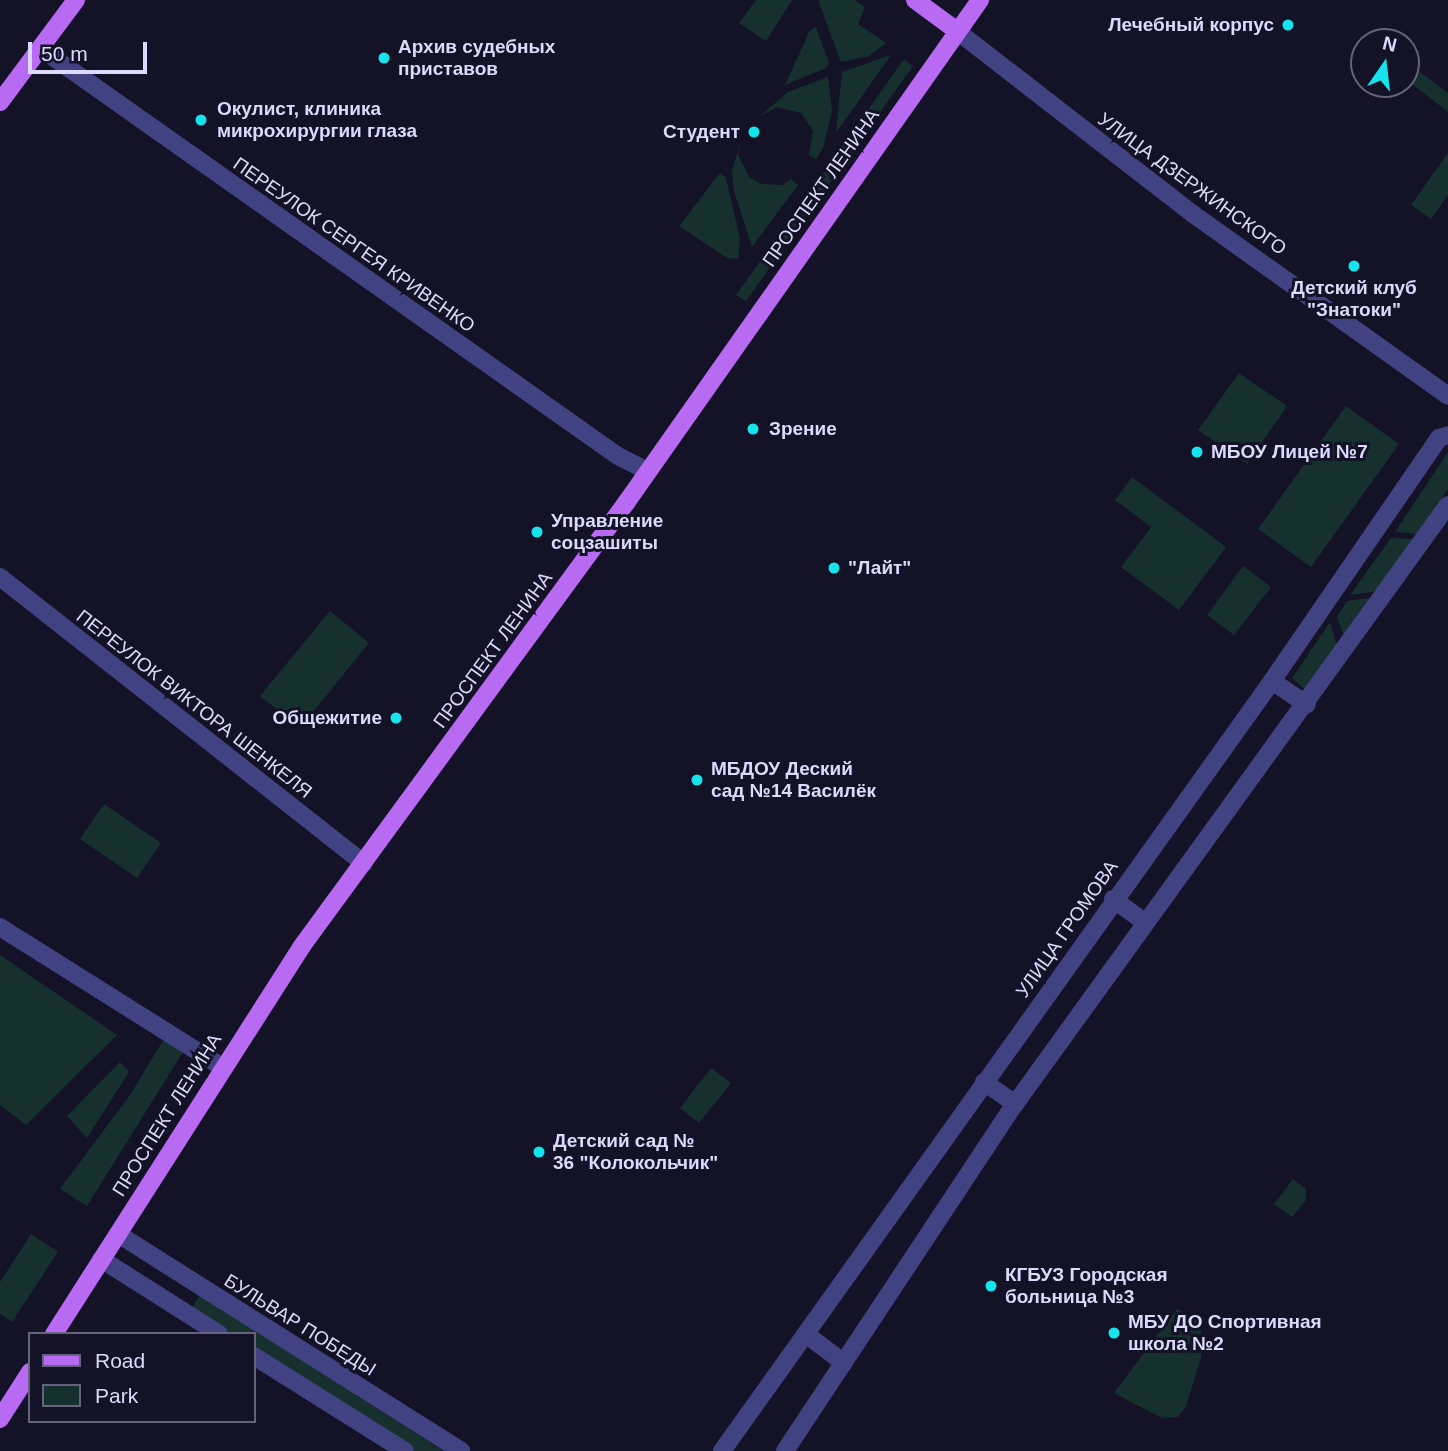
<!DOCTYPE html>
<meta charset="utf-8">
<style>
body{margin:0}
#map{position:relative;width:1448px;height:1451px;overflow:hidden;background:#141226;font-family:Helvetica,sans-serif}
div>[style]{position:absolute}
.green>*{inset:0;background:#15302d}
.minor>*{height:18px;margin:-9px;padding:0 9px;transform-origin:9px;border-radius:9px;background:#404281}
.major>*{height:18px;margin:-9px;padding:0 9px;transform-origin:9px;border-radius:9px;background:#b86af3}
.dots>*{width:19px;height:19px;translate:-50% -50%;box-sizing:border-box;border:4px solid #141226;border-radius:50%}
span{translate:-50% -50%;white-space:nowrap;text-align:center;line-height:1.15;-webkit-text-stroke:6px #141226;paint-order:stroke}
.poi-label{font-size:19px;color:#dcdafc;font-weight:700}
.right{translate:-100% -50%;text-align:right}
.left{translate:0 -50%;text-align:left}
.street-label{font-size:19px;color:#dcdafc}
.legend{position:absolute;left:28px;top:1332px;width:228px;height:91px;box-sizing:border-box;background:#141226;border:2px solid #64627c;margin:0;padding:9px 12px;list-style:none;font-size:21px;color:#dcdafc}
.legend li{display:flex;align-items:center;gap:14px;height:35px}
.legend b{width:35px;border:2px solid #64627c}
.north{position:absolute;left:1350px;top:28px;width:70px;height:70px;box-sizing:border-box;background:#141226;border:2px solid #64627c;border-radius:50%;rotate:14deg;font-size:19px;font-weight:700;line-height:28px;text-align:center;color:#dcdafc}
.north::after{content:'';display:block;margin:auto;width:24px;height:32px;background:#16e4ec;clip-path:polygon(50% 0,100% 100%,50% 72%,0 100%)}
.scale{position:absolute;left:28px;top:42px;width:119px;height:32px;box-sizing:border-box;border:4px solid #dcdafc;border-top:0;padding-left:9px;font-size:21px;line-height:24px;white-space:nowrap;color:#dcdafc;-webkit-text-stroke:5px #141226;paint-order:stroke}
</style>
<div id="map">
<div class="green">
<div style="clip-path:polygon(756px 0,792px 0,766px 41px,739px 23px)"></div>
<div style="clip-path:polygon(818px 0,855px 0,865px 7px,858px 24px,886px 43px,869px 56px,841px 62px)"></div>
<div style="clip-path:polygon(816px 27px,829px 63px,826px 68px,785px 85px,810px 30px)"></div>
<div style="clip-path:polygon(891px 55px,836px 133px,842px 72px)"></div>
<div style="clip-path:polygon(904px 59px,913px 66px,746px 301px,736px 295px)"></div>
<div style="clip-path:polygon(1415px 68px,1448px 93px,1448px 112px,1407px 80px)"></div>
<div style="clip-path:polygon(828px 77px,832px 111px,823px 148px,816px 159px,809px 155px,813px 131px,801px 113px,777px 107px,760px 116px,788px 92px)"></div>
<div style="clip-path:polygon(740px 143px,738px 155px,749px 177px,761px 184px,782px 185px,791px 179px,798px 185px,752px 247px,734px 191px,732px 171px)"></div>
<div style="clip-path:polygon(1448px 153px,1448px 195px,1431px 219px,1411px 205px)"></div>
<div style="clip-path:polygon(720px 173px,726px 178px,740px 239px,738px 259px,727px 258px,679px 226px)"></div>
<div style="clip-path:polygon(1239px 373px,1287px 406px,1247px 464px,1198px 430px)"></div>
<div style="clip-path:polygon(1346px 406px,1399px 444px,1311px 567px,1258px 529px)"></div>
<div style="clip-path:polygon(1448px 452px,1448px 489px,1417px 534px,1395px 532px)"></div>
<div style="clip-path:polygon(1132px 477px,1226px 547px,1179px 610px,1121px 567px,1151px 527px,1115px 500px)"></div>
<div style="clip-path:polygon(1391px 538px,1414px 539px,1379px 591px,1350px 595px)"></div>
<div style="clip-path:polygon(1243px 566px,1271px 587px,1234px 635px,1207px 615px)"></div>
<div style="clip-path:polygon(1376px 597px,1345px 639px,1337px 617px,1347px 601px)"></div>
<div style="clip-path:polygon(330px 611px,369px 643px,300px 728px,260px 696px)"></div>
<div style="clip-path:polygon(1330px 622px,1337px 645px,1309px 689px,1303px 688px,1292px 678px)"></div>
<div style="clip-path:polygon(104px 804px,161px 843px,137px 878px,80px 839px)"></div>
<div style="clip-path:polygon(0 955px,117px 1035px,26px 1125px,0 1105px)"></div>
<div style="clip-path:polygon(164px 1039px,183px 1052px,87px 1206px,60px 1189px,130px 1095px)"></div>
<div style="clip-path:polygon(120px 1062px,129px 1072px,87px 1138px,67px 1116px)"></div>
<div style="clip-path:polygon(711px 1068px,731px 1083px,699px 1123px,680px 1108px)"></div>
<div style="clip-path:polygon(1293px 1179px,1306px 1189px,1306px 1200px,1292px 1217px,1274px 1204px)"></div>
<div style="clip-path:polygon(31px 1234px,58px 1252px,12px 1322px,0 1314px,0 1282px)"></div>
<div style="clip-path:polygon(200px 1295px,443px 1451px,414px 1451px,254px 1348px,254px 1334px,232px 1334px,192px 1308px)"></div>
<div style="clip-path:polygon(1177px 1309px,1201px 1320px,1201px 1358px,1186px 1406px,1178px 1417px,1162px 1418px,1114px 1393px)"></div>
</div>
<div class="minor">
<div style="left:957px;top:31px;width:299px;rotate:37.8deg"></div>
<div style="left:1193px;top:214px;width:313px;rotate:35.5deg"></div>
<div style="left:40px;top:48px;width:707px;rotate:35.22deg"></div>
<div style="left:618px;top:456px;width:33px;rotate:27deg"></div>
<div style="left:0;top:577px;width:463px;rotate:38.2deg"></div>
<div style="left:1272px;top:681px;width:42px;rotate:34.4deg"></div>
<div style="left:1113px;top:899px;width:39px;rotate:36deg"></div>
<div style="left:0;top:927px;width:261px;rotate:32.2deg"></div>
<div style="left:984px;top:1082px;width:38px;rotate:35deg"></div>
<div style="left:118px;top:1234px;width:406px;rotate:32.3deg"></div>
<div style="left:101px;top:1259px;width:140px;rotate:32.4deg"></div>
<div style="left:807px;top:1335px;width:46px;rotate:37.1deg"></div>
<div style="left:254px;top:1356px;width:178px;rotate:32.2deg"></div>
<div style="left:722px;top:1451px;width:946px;rotate:-54.46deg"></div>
<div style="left:1272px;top:681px;width:295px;rotate:-55.5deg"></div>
<div style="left:1439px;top:438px;width:9px;rotate:-18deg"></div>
<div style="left:785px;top:1451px;width:416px;rotate:-56.5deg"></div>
<div style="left:1015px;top:1104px;width:739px;rotate:-54.14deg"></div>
</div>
<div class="major">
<div style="left:915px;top:0;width:52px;rotate:36.4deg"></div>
<div style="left:0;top:102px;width:127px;rotate:-53.3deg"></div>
<div style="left:54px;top:1334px;width:460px;rotate:-57.4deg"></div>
<div style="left:302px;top:946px;width:549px;rotate:-53.82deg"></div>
<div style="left:626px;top:503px;width:615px;rotate:-54.86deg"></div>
<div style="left:0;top:1419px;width:56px;rotate:-57.4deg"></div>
</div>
<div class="dots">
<div style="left:1288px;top:25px;background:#16e4ec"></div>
<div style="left:384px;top:58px;background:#16e4ec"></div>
<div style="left:201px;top:120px;background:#16e4ec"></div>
<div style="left:754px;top:132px;background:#16e4ec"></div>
<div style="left:1354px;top:266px;background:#16e4ec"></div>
<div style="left:753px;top:429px;background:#16e4ec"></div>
<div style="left:1197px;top:452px;background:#16e4ec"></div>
<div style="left:537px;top:532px;background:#16e4ec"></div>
<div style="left:834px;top:568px;background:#16e4ec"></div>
<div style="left:396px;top:718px;background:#16e4ec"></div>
<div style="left:697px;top:780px;background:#16e4ec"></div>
<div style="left:539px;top:1152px;background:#16e4ec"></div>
<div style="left:991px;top:1286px;background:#16e4ec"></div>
<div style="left:1114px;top:1333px;background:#16e4ec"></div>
</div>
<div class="poi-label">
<span class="right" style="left:1274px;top:25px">Лечебный корпус</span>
<span class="left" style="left:398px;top:58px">Архив судебных<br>приставов</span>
<span class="left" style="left:217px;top:120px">Окулист, клиника<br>микрохирургии глаза</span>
<span class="right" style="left:740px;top:132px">Студент</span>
<span style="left:1354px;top:299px">Детский клуб<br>"Знатоки"</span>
<span class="left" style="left:769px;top:429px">Зрение</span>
<span class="left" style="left:1211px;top:452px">МБОУ Лицей №7</span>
<span class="left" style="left:551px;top:532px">Управление<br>соцзашиты</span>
<span class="left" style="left:848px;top:568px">"Лайт"</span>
<span class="right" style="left:382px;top:718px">Общежитие</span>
<span class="left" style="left:711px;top:780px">МБДОУ Деский<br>сад №14 Василёк</span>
<span class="left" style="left:553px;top:1152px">Детский сад №<br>36 "Колокольчик"</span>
<span class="left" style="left:1005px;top:1286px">КГБУЗ Городская<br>больница №3</span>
<span class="left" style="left:1128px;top:1333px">МБУ ДО Спортивная<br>школа №2</span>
</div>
<div class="street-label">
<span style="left:1192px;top:184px;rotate:36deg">УЛИЦА ДЗЕРЖИНСКОГО</span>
<span style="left:821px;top:188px;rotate:-55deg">ПРОСПЕКТ ЛЕНИНА</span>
<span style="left:354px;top:245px;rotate:35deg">ПЕРЕУЛОК СЕРГЕЯ КРИВЕНКО</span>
<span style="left:493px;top:650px;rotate:-54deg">ПРОСПЕКТ ЛЕНИНА</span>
<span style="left:194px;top:704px;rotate:38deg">ПЕРЕУЛОК ВИКТОРА ШЕНКЕЛЯ</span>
<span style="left:1067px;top:929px;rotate:-55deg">УЛИЦА ГРОМОВА</span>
<span style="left:167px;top:1115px;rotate:-58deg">ПРОСПЕКТ ЛЕНИНА</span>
<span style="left:300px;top:1325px;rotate:32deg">БУЛЬВАР ПОБЕДЫ</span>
</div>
<ul class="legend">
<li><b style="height:9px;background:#b86af3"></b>Road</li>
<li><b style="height:19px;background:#15302d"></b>Park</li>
</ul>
<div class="north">N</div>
<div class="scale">50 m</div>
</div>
